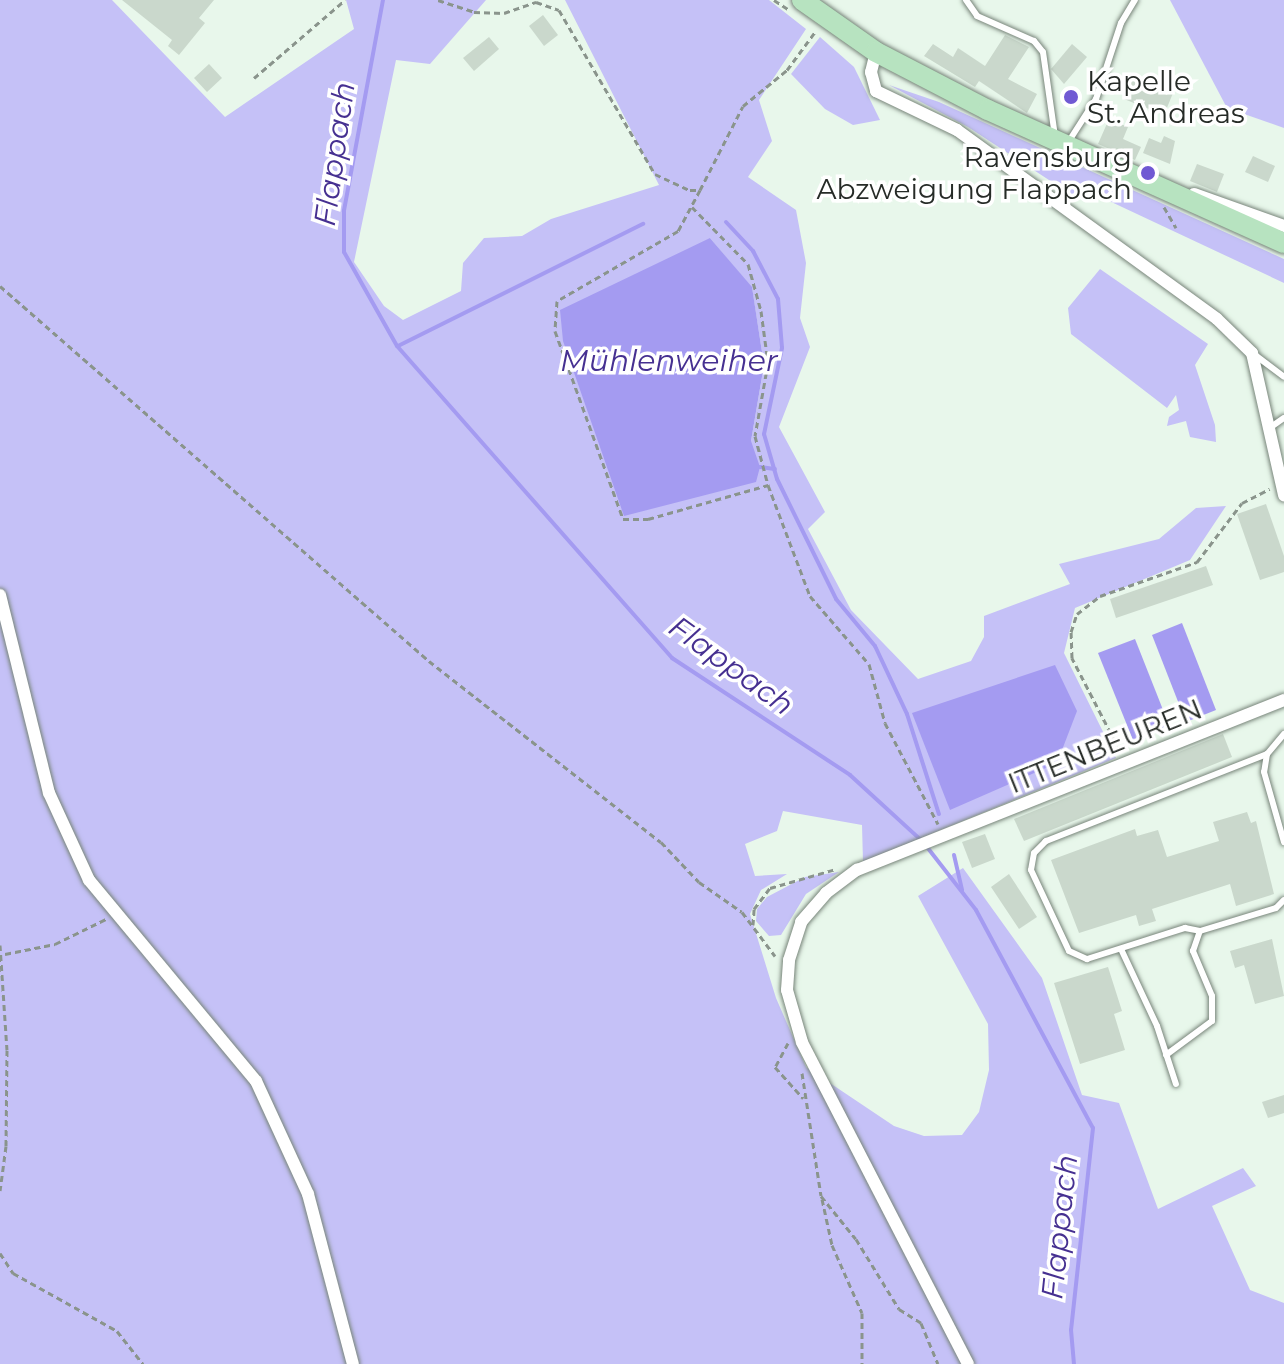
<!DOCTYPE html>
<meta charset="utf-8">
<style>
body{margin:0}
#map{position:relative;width:1284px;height:1364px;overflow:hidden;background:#e8f7eb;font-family:Montserrat,sans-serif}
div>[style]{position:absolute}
.green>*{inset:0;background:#c5c1f7}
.water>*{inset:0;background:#a49bf1}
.stream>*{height:4px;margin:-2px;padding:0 2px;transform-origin:2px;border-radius:2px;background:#a49bf1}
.building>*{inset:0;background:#cad8cc}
.path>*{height:3px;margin-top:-1.5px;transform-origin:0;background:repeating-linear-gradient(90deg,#8a948c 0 6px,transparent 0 10px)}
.roads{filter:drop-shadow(0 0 2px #78857a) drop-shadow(0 0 2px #78857a)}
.service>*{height:6px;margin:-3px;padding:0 3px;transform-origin:3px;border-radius:3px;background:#fff}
.minor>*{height:12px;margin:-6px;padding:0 6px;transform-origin:6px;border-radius:6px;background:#fff}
.primary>*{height:20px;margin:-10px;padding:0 10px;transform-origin:10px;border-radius:10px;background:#b7e3c0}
.dots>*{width:22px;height:22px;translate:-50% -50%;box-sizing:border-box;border:4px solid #fff;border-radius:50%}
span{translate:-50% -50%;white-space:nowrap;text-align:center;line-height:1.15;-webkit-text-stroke:7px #fff;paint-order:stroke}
.poi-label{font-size:28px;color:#262b27}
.left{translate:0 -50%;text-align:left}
.right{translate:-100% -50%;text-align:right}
.street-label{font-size:28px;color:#262b27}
.water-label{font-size:30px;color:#463091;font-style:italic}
</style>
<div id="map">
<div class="green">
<div style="clip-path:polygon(evenodd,0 0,112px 0,225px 117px,354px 29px,346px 0,486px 0,430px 64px,396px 60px,354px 262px,384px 306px,403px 320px,461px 291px,463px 263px,484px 238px,522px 236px,551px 219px,659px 185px,565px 0,769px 0,806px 29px,759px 100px,772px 141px,748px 177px,796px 210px,806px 263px,800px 318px,810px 347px,779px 427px,825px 512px,808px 529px,851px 610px,918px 679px,971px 661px,984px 637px,984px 616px,1070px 584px,1059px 564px,1159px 539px,1196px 508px,1226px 506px,1190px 560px,1075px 608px,1064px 653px,1116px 758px,863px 862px,862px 825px,783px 811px,777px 831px,745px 844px,755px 876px,787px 874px,761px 890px,750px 914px,776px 998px,806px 1067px,894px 1126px,924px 1136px,962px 1135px,979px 1112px,989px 1070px,988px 1024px,918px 896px,963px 868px,1042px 978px,1082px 1095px,1119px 1103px,1158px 1209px,1243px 1168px,1256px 1186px,1212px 1206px,1250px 1290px,1284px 1303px,1284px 1364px,0 1364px,0 0,710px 238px,752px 288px,764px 365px,751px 441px,710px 238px)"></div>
<div style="clip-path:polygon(1170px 0,1284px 0,1284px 128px,1227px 108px)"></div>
<div style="clip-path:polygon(820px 37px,854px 67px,880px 120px,853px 125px,825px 109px,791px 74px)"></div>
<div style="clip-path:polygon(889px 85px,939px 102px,1284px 259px,1284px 283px,1105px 199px,1072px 195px,968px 127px)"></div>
<div style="clip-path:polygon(1100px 269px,1208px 344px,1195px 365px,1215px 425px,1216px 442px,1190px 437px,1186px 421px,1167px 426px,1169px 417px,1179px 410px,1176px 395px,1167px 408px,1071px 334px,1068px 308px)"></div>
<div style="clip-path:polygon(839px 872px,806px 894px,781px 935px,769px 936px,756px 921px,757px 909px,767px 897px,805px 877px)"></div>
</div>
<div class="water">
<div style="clip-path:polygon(710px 238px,752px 287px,764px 365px,751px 441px,760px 467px,756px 482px,624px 516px,563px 341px,560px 310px)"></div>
<div style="clip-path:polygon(1182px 623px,1216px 710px,1186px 722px,1152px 635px)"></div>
<div style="clip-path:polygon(1135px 639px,1169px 725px,1133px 740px,1098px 653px)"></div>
<div style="clip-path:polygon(1055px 665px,1077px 711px,1057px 763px,950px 810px,912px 713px)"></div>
</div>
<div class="stream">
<div style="left:383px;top:0;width:215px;rotate:100.5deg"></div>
<div style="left:344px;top:211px;width:41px;rotate:90deg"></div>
<div style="left:344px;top:252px;width:108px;rotate:60.6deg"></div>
<div style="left:397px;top:346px;width:416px;rotate:48.6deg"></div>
<div style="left:672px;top:658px;width:213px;rotate:33.3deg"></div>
<div style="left:850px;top:775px;width:96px;rotate:42.5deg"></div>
<div style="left:726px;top:222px;width:40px;rotate:47deg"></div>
<div style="left:753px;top:251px;width:54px;rotate:62.5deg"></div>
<div style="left:778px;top:299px;width:49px;rotate:85.3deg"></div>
<div style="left:782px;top:348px;width:88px;rotate:101.8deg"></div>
<div style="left:764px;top:434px;width:47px;rotate:73.9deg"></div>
<div style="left:777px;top:479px;width:134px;rotate:63.8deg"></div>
<div style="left:836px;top:599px;width:61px;rotate:50.3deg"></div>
<div style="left:875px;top:646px;width:75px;rotate:64.8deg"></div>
<div style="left:907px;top:714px;width:105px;rotate:72.3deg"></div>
<div style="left:398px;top:346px;width:274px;rotate:-26.5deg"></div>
<div style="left:760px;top:467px;width:15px;rotate:8deg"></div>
<div style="left:927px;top:847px;width:80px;rotate:52.1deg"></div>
<div style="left:976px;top:910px;width:247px;rotate:61.8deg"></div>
<div style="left:1093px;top:1128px;width:203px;rotate:96.2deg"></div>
<div style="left:1071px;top:1330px;width:34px;rotate:85deg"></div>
<div style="left:954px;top:855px;width:36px;rotate:77deg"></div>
</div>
<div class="building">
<div style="clip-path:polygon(122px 0,214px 0,199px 18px,205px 23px,179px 55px,168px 46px,172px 40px)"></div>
<div style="clip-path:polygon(543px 15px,558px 35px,544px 46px,529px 26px)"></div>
<div style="clip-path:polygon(1005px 35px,1029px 47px,1008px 79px,1037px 94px,1027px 113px,979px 81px,975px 87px,924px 56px,933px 44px,953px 57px,958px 48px,985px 66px)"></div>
<div style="clip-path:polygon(489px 37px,499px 49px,474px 71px,463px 58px)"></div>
<div style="clip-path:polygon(1072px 44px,1087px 57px,1064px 84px,1051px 69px)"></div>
<div style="clip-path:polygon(209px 64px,222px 78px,207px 92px,194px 78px)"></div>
<div style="clip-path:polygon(1133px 77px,1173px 93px,1164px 115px,1124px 99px)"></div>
<div style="clip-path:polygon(1109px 119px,1128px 127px,1123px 139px,1141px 147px,1135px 160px,1098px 144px)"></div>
<div style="clip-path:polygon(1164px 136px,1175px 141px,1170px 164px,1143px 153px,1149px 138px,1161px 143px)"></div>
<div style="clip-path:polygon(1253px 156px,1275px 166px,1268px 182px,1245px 172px)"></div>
<div style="clip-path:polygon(1197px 164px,1224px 174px,1217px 192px,1190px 181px)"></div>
<div style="clip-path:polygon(1266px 504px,1284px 556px,1284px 572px,1260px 580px,1237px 514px)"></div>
<div style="clip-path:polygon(1206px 566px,1213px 585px,1116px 618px,1110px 599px)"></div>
<div style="clip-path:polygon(1223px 734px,1232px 757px,1024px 841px,1014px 819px)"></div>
<div style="clip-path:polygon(1247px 812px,1251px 823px,1256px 821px,1274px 894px,1236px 906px,1230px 884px,1152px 909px,1156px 921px,1139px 926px,1136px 915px,1079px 933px,1051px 860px,1135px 829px,1137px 836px,1158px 830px,1167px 857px,1219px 841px,1213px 822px)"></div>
<div style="clip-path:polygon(985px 834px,995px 859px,972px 868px,962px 842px)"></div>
<div style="clip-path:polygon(1009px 874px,1037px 917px,1019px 929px,991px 887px)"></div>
<div style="clip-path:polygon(1272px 939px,1284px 996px,1255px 1004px,1244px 965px,1235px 968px,1230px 951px)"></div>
<div style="clip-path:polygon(1108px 967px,1122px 1011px,1114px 1014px,1125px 1050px,1080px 1064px,1054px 983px)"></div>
<div style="clip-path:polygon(1284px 1095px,1284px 1113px,1268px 1118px,1262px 1102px)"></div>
</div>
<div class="path">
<div style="left:438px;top:0;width:38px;rotate:18deg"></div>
<div style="left:474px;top:12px;width:30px;rotate:2deg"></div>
<div style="left:504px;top:13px;width:34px;rotate:-19deg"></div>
<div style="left:536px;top:2px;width:24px;rotate:19deg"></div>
<div style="left:559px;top:10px;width:190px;rotate:59.7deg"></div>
<div style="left:655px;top:174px;width:38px;rotate:25deg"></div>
<div style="left:690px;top:190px;width:10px"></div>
<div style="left:700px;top:190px;width:94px;rotate:-62.9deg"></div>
<div style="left:743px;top:106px;width:57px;rotate:-39.3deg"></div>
<div style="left:787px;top:70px;width:47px;rotate:-53.6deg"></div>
<div style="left:774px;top:0;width:17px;rotate:33deg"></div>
<div style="left:254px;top:78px;width:120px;rotate:-40.6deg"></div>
<div style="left:700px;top:190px;width:47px;rotate:118.2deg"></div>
<div style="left:678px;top:231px;width:140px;rotate:150deg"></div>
<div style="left:557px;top:301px;width:30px;rotate:94deg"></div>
<div style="left:555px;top:331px;width:200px;rotate:70.1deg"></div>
<div style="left:623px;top:519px;width:25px"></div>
<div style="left:648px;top:519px;width:125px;rotate:-15.8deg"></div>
<div style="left:768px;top:485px;width:119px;rotate:69.3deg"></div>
<div style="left:810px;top:596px;width:90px;rotate:49.1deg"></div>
<div style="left:869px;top:664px;width:61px;rotate:74.8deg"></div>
<div style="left:885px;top:723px;width:114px;rotate:62.3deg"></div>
<div style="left:692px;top:207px;width:80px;rotate:45.5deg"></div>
<div style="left:748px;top:264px;width:49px;rotate:74.5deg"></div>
<div style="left:761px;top:311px;width:52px;rotate:82.3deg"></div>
<div style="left:768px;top:363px;width:74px;rotate:100.1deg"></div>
<div style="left:755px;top:436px;width:51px;rotate:75.1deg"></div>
<div style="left:1164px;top:207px;width:24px;rotate:60deg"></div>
<div style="left:0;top:286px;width:570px;rotate:41.16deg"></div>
<div style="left:429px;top:661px;width:294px;rotate:38deg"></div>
<div style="left:661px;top:842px;width:55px;rotate:46.5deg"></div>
<div style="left:699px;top:882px;width:52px;rotate:34.9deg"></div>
<div style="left:742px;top:912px;width:55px;rotate:53.1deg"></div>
<div style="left:1120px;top:751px;width:105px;rotate:-117.3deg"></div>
<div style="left:1072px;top:658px;width:26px;rotate:-92deg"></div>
<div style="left:1071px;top:632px;width:19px;rotate:-72deg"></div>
<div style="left:1077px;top:614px;width:29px;rotate:-38deg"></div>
<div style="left:1100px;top:596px;width:103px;rotate:-19.3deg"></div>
<div style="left:1197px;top:562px;width:74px;rotate:-52.7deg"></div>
<div style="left:1242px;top:503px;width:31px;rotate:-27deg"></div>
<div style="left:753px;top:925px;width:16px;rotate:-86deg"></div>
<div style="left:754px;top:909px;width:26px;rotate:-53deg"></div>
<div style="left:770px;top:888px;width:69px;rotate:-16.1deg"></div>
<div style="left:0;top:945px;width:105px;rotate:86.2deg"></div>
<div style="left:7px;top:1050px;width:96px;rotate:90.6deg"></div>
<div style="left:6px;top:1146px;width:45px;rotate:97.6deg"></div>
<div style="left:5px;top:954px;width:51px;rotate:-11.3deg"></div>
<div style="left:55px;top:944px;width:57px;rotate:-26.1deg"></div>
<div style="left:788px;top:1043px;width:27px;rotate:118deg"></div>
<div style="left:775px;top:1067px;width:42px;rotate:47.9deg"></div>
<div style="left:802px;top:1073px;width:124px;rotate:81.2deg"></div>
<div style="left:821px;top:1196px;width:55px;rotate:50.9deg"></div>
<div style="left:856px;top:1239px;width:82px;rotate:58.4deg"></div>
<div style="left:899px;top:1309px;width:26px;rotate:32deg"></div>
<div style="left:921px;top:1323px;width:44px;rotate:67.5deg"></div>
<div style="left:822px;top:1199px;width:47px;rotate:77.7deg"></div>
<div style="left:832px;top:1245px;width:74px;rotate:66.2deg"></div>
<div style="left:862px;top:1313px;width:51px;rotate:90deg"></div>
<div style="left:0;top:1253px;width:24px;rotate:57deg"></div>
<div style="left:13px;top:1273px;width:119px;rotate:29.1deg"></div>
<div style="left:117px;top:1331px;width:42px;rotate:51.8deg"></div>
</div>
<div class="roads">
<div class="service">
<div style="left:966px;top:0;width:19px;rotate:55deg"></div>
<div style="left:977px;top:16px;width:62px;rotate:23.7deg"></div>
<div style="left:1034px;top:41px;width:14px;rotate:51deg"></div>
<div style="left:1043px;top:52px;width:85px;rotate:81.9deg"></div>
<div style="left:1069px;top:141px;width:50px;rotate:-57.3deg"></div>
<div style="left:1096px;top:99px;width:80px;rotate:-71.8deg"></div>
<div style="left:1121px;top:23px;width:27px;rotate:-59deg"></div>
<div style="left:1255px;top:355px;width:36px;rotate:37deg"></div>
<div style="left:1271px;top:427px;width:16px;rotate:-35deg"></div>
<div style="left:1284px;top:734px;width:26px;rotate:130deg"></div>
<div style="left:1267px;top:754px;width:18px;rotate:99deg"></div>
<div style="left:1264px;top:772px;width:73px;rotate:74.1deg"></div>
<div style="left:1267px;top:754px;width:238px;rotate:158.5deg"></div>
<div style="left:1046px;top:841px;width:17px;rotate:135deg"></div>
<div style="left:1034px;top:853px;width:17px;rotate:100deg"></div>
<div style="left:1031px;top:870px;width:89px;rotate:64.9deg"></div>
<div style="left:1069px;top:951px;width:20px;rotate:24deg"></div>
<div style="left:1087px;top:959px;width:103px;rotate:-17.6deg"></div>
<div style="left:1185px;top:928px;width:15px;rotate:11deg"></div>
<div style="left:1200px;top:931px;width:79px;rotate:-16.8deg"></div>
<div style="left:1276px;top:908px;width:11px;rotate:-45deg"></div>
<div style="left:1121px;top:949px;width:85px;rotate:64.9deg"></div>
<div style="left:1157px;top:1026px;width:61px;rotate:71.9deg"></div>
<div style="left:1166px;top:1055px;width:57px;rotate:-36.5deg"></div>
<div style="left:1212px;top:1021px;width:25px;rotate:-90deg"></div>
<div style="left:1212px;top:996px;width:49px;rotate:-112.9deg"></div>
<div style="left:1193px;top:951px;width:21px;rotate:-71deg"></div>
</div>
<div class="minor">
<div style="left:876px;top:52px;width:21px;rotate:104deg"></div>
<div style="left:871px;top:72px;width:20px;rotate:75deg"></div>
<div style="left:876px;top:91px;width:90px;rotate:25.7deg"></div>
<div style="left:957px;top:130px;width:321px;rotate:36deg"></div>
<div style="left:1217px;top:319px;width:49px;rotate:44.2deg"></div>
<div style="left:1252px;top:353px;width:146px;rotate:77.3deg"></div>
<div style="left:1194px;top:194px;width:96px;rotate:19.6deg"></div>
<div style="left:0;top:595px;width:204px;rotate:76.1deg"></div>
<div style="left:49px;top:793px;width:96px;rotate:65.3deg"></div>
<div style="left:89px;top:880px;width:261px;rotate:50.3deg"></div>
<div style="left:256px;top:1081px;width:124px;rotate:65.3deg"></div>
<div style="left:308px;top:1194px;width:176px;rotate:75.2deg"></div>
<div style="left:968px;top:1364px;width:362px;rotate:-117.3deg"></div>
<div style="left:802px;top:1042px;width:54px;rotate:-106.1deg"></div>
<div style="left:787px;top:990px;width:30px;rotate:-86deg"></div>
<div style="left:789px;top:960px;width:40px;rotate:-72deg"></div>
<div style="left:801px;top:922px;width:38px;rotate:-49deg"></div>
<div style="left:826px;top:893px;width:39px;rotate:-37deg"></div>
<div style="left:857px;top:870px;width:460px;rotate:-21.7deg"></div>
</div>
<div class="primary">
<div style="left:802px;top:0;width:90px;rotate:35.1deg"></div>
<div style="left:876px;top:52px;width:126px;rotate:27.4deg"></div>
<div style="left:988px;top:110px;width:325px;rotate:24.2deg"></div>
</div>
</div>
<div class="dots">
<div style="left:1071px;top:97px;background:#7059d3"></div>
<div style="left:1148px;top:173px;background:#7059d3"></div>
</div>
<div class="poi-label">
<span class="left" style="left:1087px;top:97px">Kapelle<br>St. Andreas</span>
<span class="right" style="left:1132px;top:173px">Ravensburg<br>Abzweigung Flappach</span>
</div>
<div class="street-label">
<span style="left:1105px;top:746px;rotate:-22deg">ITTENBEUREN</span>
</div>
<div class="water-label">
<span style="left:335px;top:154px;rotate:-82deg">Flappach</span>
<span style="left:669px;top:361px">Mühlenweiher</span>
<span style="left:731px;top:666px;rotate:36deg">Flappach</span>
<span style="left:1060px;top:1227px;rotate:-84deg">Flappach</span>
</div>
</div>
